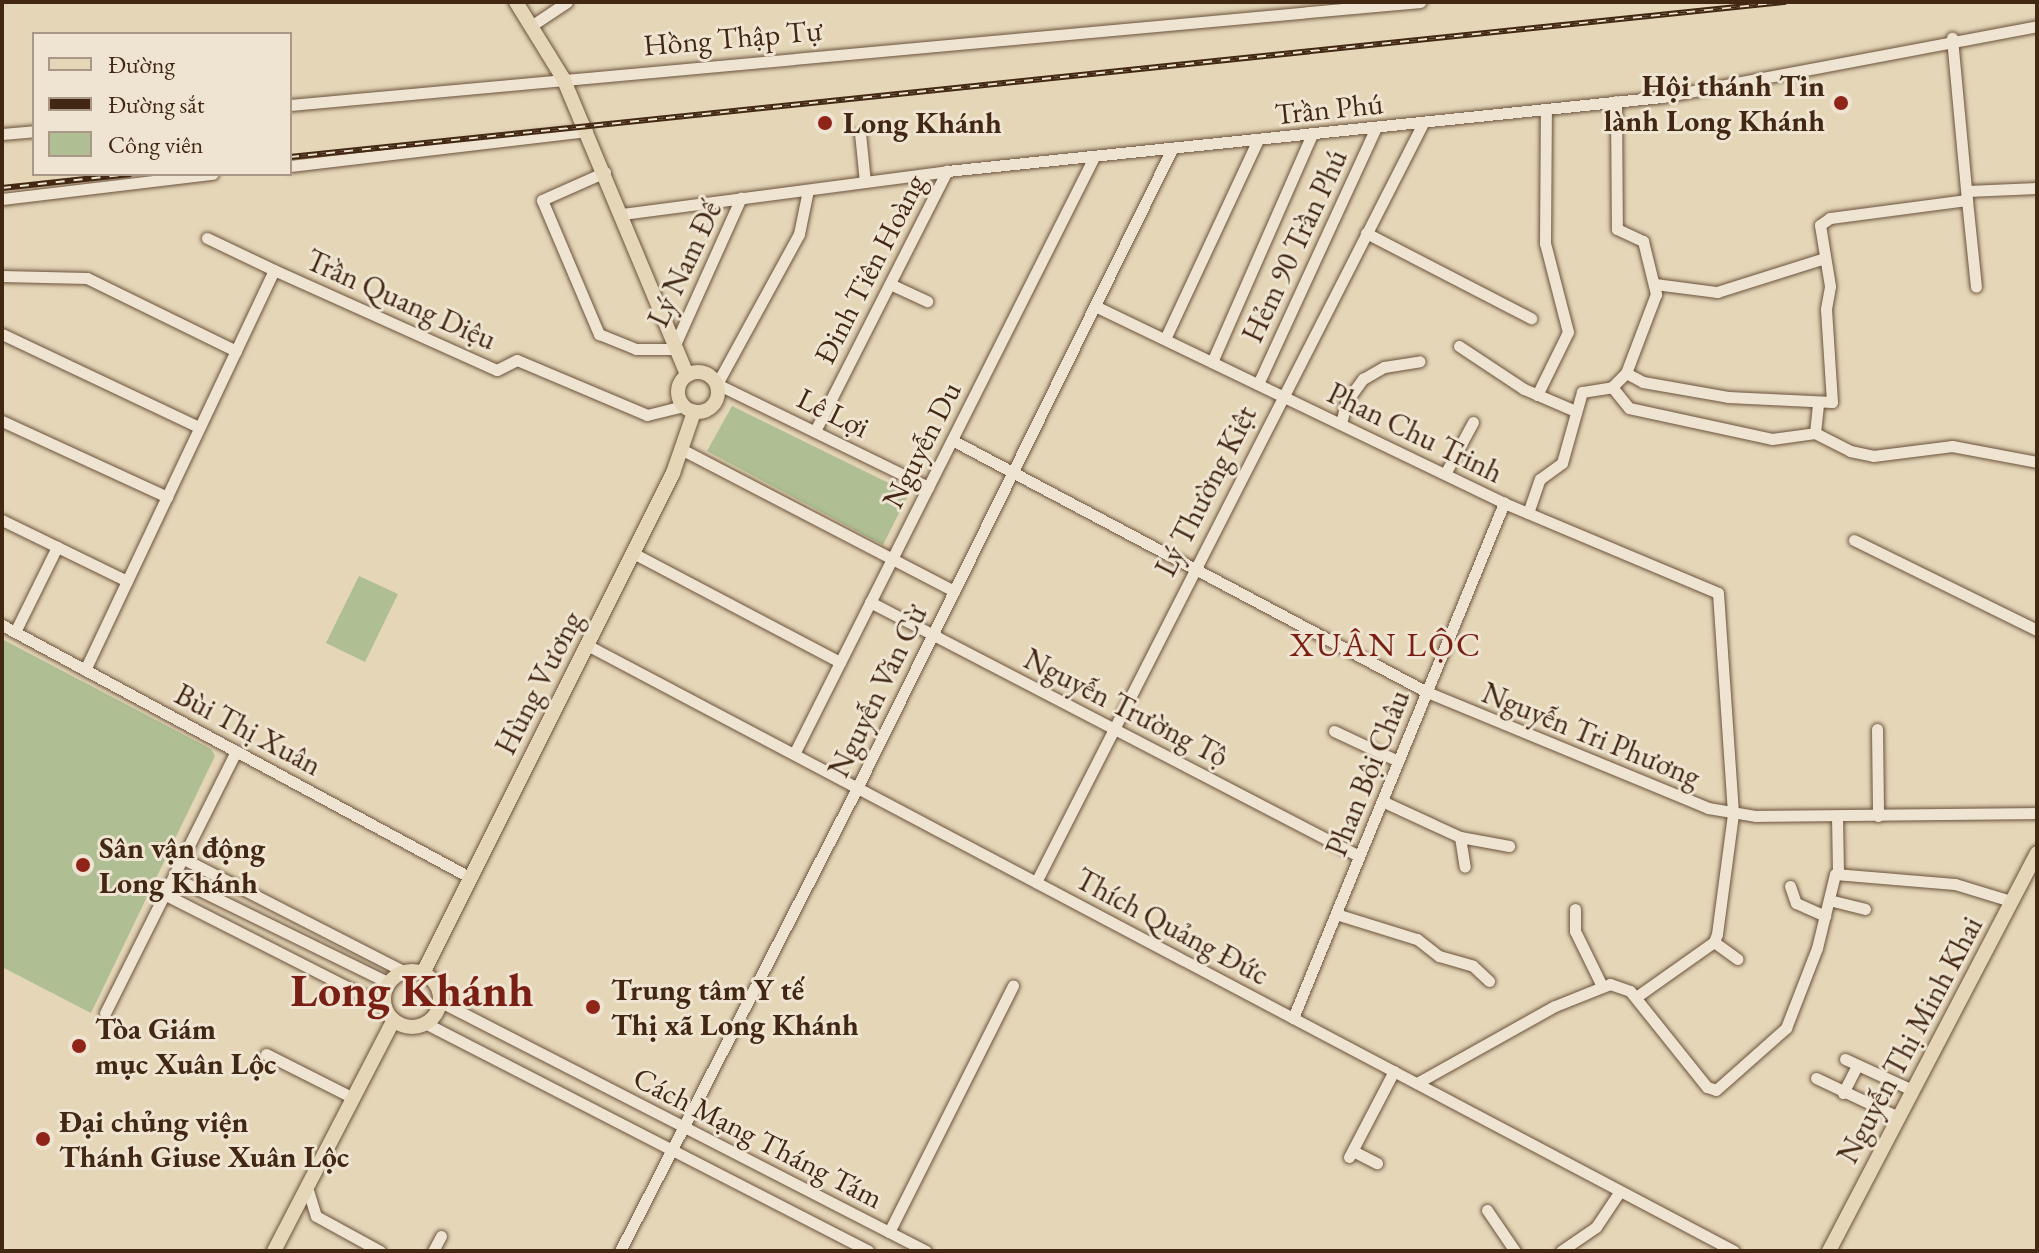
<!DOCTYPE html>
<meta charset="utf-8">
<style>
body{margin:0}
#map{position:relative;width:2039px;height:1253px;overflow:hidden;background:#e5d6b8;font-family:"EB Garamond",serif}
div>[style]{position:absolute}
.green>*{inset:0;background:#afbf93}
.roads{filter:drop-shadow(0 0 2px #6b533c) drop-shadow(0 0 2px #6b533c)}
.minor>*{height:11px;margin:-5.5px;padding:0 5.5px;transform-origin:5.5px;border-radius:5.5px;background:#eee4d1}
.major>*{height:14px;margin:-7px;padding:0 7px;transform-origin:7px;border-radius:7px;background:#e5d6b8}
.major>.ring{margin:-7px;padding:0;box-sizing:content-box;background:none;border:14px solid #e5d6b8;border-radius:50%}
.rail>*{height:6px;margin-top:-3px;transform-origin:0;background:repeating-linear-gradient(90deg,#eee4d1 0 9px,#422712 0 18px);box-sizing:border-box;border-block:2px solid #422712}
.dots>*{width:22px;height:22px;translate:-50% -50%;box-sizing:border-box;border:4px solid #eee4d1;border-radius:50%}
span{translate:-50% -50%;white-space:nowrap;text-align:center;line-height:1.15;-webkit-text-stroke:6px #eee4d1;paint-order:stroke}
.street-label{font-size:30px;color:#422712}
.poi-label{font-size:30px;color:#422712;font-weight:700}
.right{translate:-100% -50%;text-align:right}
.left{translate:0 -50%;text-align:left}
.quarter-label{font-size:34px;color:#7a1f14;letter-spacing:2px}
.town-label{font-size:46px;color:#7a1f14;font-weight:700}
.frame{position:absolute;inset:0;border:4px solid #422712;pointer-events:none}
.legend{position:absolute;left:32px;top:32px;width:260px;height:144px;box-sizing:border-box;background:#eee4d1;border:2px solid #a99885;margin:0;padding:10px 14px;list-style:none;font-size:24px;color:#422712}
.legend li{display:flex;align-items:center;gap:16px;height:40px}
.legend b{width:40px;border:2px solid #a99885}
</style>
<div id="map">
<div class="green">
<div style="clip-path:polygon(732px 406px,909px 493px,883px 545px,707px 451px)"></div>
<div style="clip-path:polygon(359px 576px,398px 594px,365px 662px,326px 643px)"></div>
<div style="clip-path:polygon(2px 639px,211px 749px,215px 756px,91px 1013px,2px 967px)"></div>
</div>
<div class="roads">
<div class="minor">
<div style="left:531px;top:26px;width:43px;rotate:-33.7deg"></div>
<div style="left:1616px;top:101px;width:128px;rotate:89.6deg"></div>
<div style="left:1617px;top:229px;width:29px;rotate:25deg"></div>
<div style="left:1643px;top:241px;width:55px;rotate:76.2deg"></div>
<div style="left:1656px;top:294px;width:85px;rotate:110.8deg"></div>
<div style="left:1626px;top:373px;width:20px;rotate:135deg"></div>
<div style="left:1612px;top:387px;width:27px;rotate:51deg"></div>
<div style="left:1629px;top:408px;width:146px;rotate:12.2deg"></div>
<div style="left:1772px;top:439px;width:43px;rotate:-7.9deg"></div>
<div style="left:1815px;top:433px;width:39px;rotate:27deg"></div>
<div style="left:1850px;top:451px;width:24px;rotate:12deg"></div>
<div style="left:1873px;top:456px;width:80px;rotate:-7.2deg"></div>
<div style="left:1952px;top:446px;width:86px;rotate:10.7deg"></div>
<div style="left:290px;top:105px;width:1135px;rotate:-5.21deg"></div>
<div style="left:860px;top:133px;width:49px;rotate:84.2deg"></div>
<div style="left:2px;top:134px;width:32px;rotate:-5deg"></div>
<div style="left:290px;top:166px;width:299px;rotate:-6.7deg"></div>
<div style="left:605px;top:172px;width:69px;rotate:156deg"></div>
<div style="left:542px;top:200px;width:146px;rotate:67deg"></div>
<div style="left:599px;top:334px;width:40px;rotate:22deg"></div>
<div style="left:636px;top:349px;width:37px"></div>
<div style="left:673px;top:349px;width:166px;rotate:-65.8deg"></div>
<div style="left:808px;top:190px;width:45px;rotate:101.6deg"></div>
<div style="left:799px;top:234px;width:171px;rotate:118.7deg"></div>
<div style="left:717px;top:384px;width:235px;rotate:26deg"></div>
<div style="left:1967px;top:191px;width:70px;rotate:-2.5deg"></div>
<div style="left:2px;top:199px;width:212px;rotate:-6.8deg"></div>
<div style="left:1967px;top:200px;width:87px;rotate:84.1deg"></div>
<div style="left:622px;top:214px;width:328px;rotate:-7.5deg"></div>
<div style="left:947px;top:171px;width:719px;rotate:-5.91deg"></div>
<div style="left:1662px;top:97px;width:382px;rotate:-10.7deg"></div>
<div style="left:1366px;top:233px;width:186px;rotate:27.3deg"></div>
<div style="left:207px;top:238px;width:74px;rotate:25.5deg"></div>
<div style="left:2px;top:276px;width:85px;rotate:1.3deg"></div>
<div style="left:87px;top:278px;width:166px;rotate:26.1deg"></div>
<div style="left:890px;top:284px;width:41px;rotate:24.7deg"></div>
<div style="left:1655px;top:284px;width:63px;rotate:7.4deg"></div>
<div style="left:1717px;top:292px;width:113px;rotate:-17.5deg"></div>
<div style="left:1095px;top:306px;width:454px;rotate:25.7deg"></div>
<div style="left:1504px;top:503px;width:232px;rotate:22.8deg"></div>
<div style="left:1718px;top:593px;width:222px;rotate:86.1deg"></div>
<div style="left:1733px;top:814px;width:121px;rotate:97.6deg"></div>
<div style="left:1717px;top:934px;width:9px;rotate:111deg"></div>
<div style="left:1714px;top:942px;width:95px;rotate:144.8deg"></div>
<div style="left:2px;top:334px;width:218px;rotate:25.3deg"></div>
<div style="left:1165px;top:339px;width:220px;rotate:-65deg"></div>
<div style="left:1459px;top:346px;width:78px;rotate:33.5deg"></div>
<div style="left:1524px;top:389px;width:53px;rotate:23.2deg"></div>
<div style="left:1212px;top:362px;width:249px;rotate:-66.3deg"></div>
<div style="left:1626px;top:373px;width:19px;rotate:28deg"></div>
<div style="left:1643px;top:382px;width:86px;rotate:10deg"></div>
<div style="left:1728px;top:397px;width:104px;rotate:2.8deg"></div>
<div style="left:1832px;top:402px;width:93px;rotate:-93.7deg"></div>
<div style="left:1826px;top:309px;width:23px;rotate:-80deg"></div>
<div style="left:1830px;top:286px;width:62px;rotate:-99.3deg"></div>
<div style="left:1820px;top:225px;width:12px;rotate:-35deg"></div>
<div style="left:1830px;top:218px;width:138px;rotate:-7.5deg"></div>
<div style="left:1967px;top:200px;width:163px;rotate:-95.3deg"></div>
<div style="left:1258px;top:384px;width:282px;rotate:-65.3deg"></div>
<div style="left:1537px;top:395px;width:70px;rotate:-63.8deg"></div>
<div style="left:1568px;top:332px;width:92px;rotate:-104.5deg"></div>
<div style="left:1545px;top:243px;width:134px;rotate:-89.6deg"></div>
<div style="left:2px;top:421px;width:182px;rotate:24.7deg"></div>
<div style="left:1341px;top:424px;width:23px;rotate:-77deg"></div>
<div style="left:1346px;top:402px;width:29px;rotate:-54deg"></div>
<div style="left:1363px;top:379px;width:24px;rotate:-30deg"></div>
<div style="left:1384px;top:367px;width:36px;rotate:-9deg"></div>
<div style="left:815px;top:431px;width:292px;rotate:-63.1deg"></div>
<div style="left:1815px;top:433px;width:28px;rotate:-84deg"></div>
<div style="left:952px;top:440px;width:538px;rotate:27.95deg"></div>
<div style="left:1427px;top:692px;width:304px;rotate:22.4deg"></div>
<div style="left:1708px;top:808px;width:49px;rotate:9.5deg"></div>
<div style="left:1756px;top:816px;width:281px;rotate:-0.6deg"></div>
<div style="left:681px;top:449px;width:308px;rotate:27.5deg"></div>
<div style="left:1445px;top:474px;width:59px;rotate:-61.7deg"></div>
<div style="left:1528px;top:513px;width:36px;rotate:-71deg"></div>
<div style="left:1540px;top:479px;width:27px;rotate:-36deg"></div>
<div style="left:1562px;top:463px;width:74px;rotate:-74.3deg"></div>
<div style="left:1582px;top:392px;width:30px;rotate:-9deg"></div>
<div style="left:2px;top:520px;width:139px;rotate:26deg"></div>
<div style="left:1854px;top:540px;width:204px;rotate:26.2deg"></div>
<div style="left:633px;top:553px;width:234px;rotate:27.8deg"></div>
<div style="left:870px;top:602px;width:551px;rotate:27.45deg"></div>
<div style="left:2px;top:625px;width:533px;rotate:28.34deg"></div>
<div style="left:15px;top:632px;width:95px;rotate:-63.7deg"></div>
<div style="left:587px;top:645px;width:1297px;rotate:27.85deg"></div>
<div style="left:85px;top:670px;width:442px;rotate:-64.7deg"></div>
<div style="left:274px;top:270px;width:244px;rotate:24.2deg"></div>
<div style="left:497px;top:370px;width:22px;rotate:-27deg"></div>
<div style="left:517px;top:360px;width:141px;rotate:22.9deg"></div>
<div style="left:647px;top:415px;width:37px;rotate:-14deg"></div>
<div style="left:1877px;top:729px;width:87px;rotate:89.3deg"></div>
<div style="left:1334px;top:731px;width:71px;rotate:25.1deg"></div>
<div style="left:794px;top:754px;width:668px;rotate:-63.32deg"></div>
<div style="left:1382px;top:801px;width:86px;rotate:24.8deg"></div>
<div style="left:1460px;top:837px;width:50px;rotate:10.4deg"></div>
<div style="left:1837px;top:816px;width:57px;rotate:89deg"></div>
<div style="left:1460px;top:837px;width:30px;rotate:81deg"></div>
<div style="left:184px;top:859px;width:248px;rotate:27.1deg"></div>
<div style="left:175px;top:878px;width:238px;rotate:26.1deg"></div>
<div style="left:1036px;top:882px;width:852px;rotate:-62.98deg"></div>
<div style="left:1790px;top:886px;width:18px;rotate:71deg"></div>
<div style="left:1796px;top:903px;width:32px;rotate:24deg"></div>
<div style="left:166px;top:895px;width:246px;rotate:26.9deg"></div>
<div style="left:1829px;top:900px;width:37px;rotate:14deg"></div>
<div style="left:1575px;top:909px;width:22px;rotate:90deg"></div>
<div style="left:1575px;top:931px;width:59px;rotate:63.9deg"></div>
<div style="left:1336px;top:914px;width:85px;rotate:17.2deg"></div>
<div style="left:1417px;top:939px;width:28px;rotate:38deg"></div>
<div style="left:1439px;top:956px;width:35px;rotate:16deg"></div>
<div style="left:1473px;top:966px;width:22px;rotate:43deg"></div>
<div style="left:1714px;top:942px;width:29px;rotate:36deg"></div>
<div style="left:441px;top:1002px;width:545px;rotate:27.18deg"></div>
<div style="left:105px;top:1013px;width:293px;rotate:-63.4deg"></div>
<div style="left:1293px;top:1018px;width:557px;rotate:-67.72deg"></div>
<div style="left:427px;top:1024px;width:496px;rotate:27.2deg"></div>
<div style="left:266px;top:1054px;width:97px;rotate:26.8deg"></div>
<div style="left:1845px;top:1059px;width:74px;rotate:24.8deg"></div>
<div style="left:1816px;top:1078px;width:91px;rotate:25.4deg"></div>
<div style="left:1417px;top:1083px;width:158px;rotate:-29.2deg"></div>
<div style="left:1555px;top:1006px;width:59px;rotate:-21.8deg"></div>
<div style="left:1610px;top:984px;width:21px;rotate:19deg"></div>
<div style="left:1630px;top:991px;width:123px;rotate:51.3deg"></div>
<div style="left:1707px;top:1087px;width:9px;rotate:18deg"></div>
<div style="left:1716px;top:1090px;width:94px;rotate:-41.5deg"></div>
<div style="left:1786px;top:1028px;width:86px;rotate:-68.8deg"></div>
<div style="left:1817px;top:948px;width:76px;rotate:-76.3deg"></div>
<div style="left:1835px;top:874px;width:120px;rotate:4.8deg"></div>
<div style="left:1955px;top:884px;width:59px;rotate:16.9deg"></div>
<div style="left:1843px;top:1093px;width:31px;rotate:-63deg"></div>
<div style="left:1353px;top:1151px;width:27px;rotate:27deg"></div>
<div style="left:1349px;top:1157px;width:97px;rotate:-62.4deg"></div>
<div style="left:307px;top:1187px;width:30px;rotate:73deg"></div>
<div style="left:316px;top:1216px;width:73px;rotate:28.7deg"></div>
<div style="left:1487px;top:1210px;width:50px;rotate:55.7deg"></div>
<div style="left:889px;top:1232px;width:276px;rotate:-63.3deg"></div>
<div style="left:433px;top:1251px;width:17px;rotate:-62deg"></div>
<div style="left:620px;top:1251px;width:520px;rotate:-62.89deg"></div>
<div style="left:857px;top:788px;width:712px;rotate:-63.76deg"></div>
<div style="left:1561px;top:1251px;width:42px;rotate:-34.4deg"></div>
<div style="left:1596px;top:1227px;width:43px;rotate:-56.3deg"></div>
</div>
<div class="major">
<div style="left:516px;top:2px;width:89px;rotate:58.3deg"></div>
<div style="left:563px;top:78px;width:322px;rotate:67.3deg"></div>
<div class="ring" style="left:678px;top:372px;width:26px;height:26px"></div>
<div class="ring" style="left:384px;top:971px;width:42px;height:42px"></div>
<div style="left:423px;top:973px;width:559px;rotate:-63.43deg"></div>
<div style="left:673px;top:473px;width:65px;rotate:-71deg"></div>
<div style="left:274px;top:1251px;width:259px;rotate:-62.6deg"></div>
<div style="left:1829px;top:1251px;width:449px;rotate:-62.4deg"></div>
</div>
</div>
<div class="rail">
<div style="left:290px;top:157px;width:1504px;rotate:-5.92deg"></div>
<div style="left:2px;top:188px;width:130px;rotate:-6.2deg"></div>
</div>
<div class="dots">
<div style="left:1841px;top:103px;background:#8f2418"></div>
<div style="left:825px;top:123px;background:#8f2418"></div>
<div style="left:83px;top:865px;background:#8f2418"></div>
<div style="left:593px;top:1007px;background:#8f2418"></div>
<div style="left:79px;top:1046px;background:#8f2418"></div>
<div style="left:43px;top:1139px;background:#8f2418"></div>
</div>
<div class="street-label">
<span style="left:733px;top:38px;rotate:-5deg">Hồng Thập Tự</span>
<span style="left:1329px;top:109px;rotate:-6deg">Trần Phú</span>
<span style="left:1295px;top:246px;rotate:-65deg">Hẻm 90 Trần Phú</span>
<span style="left:685px;top:264px;rotate:-65deg">Lý Nam Đế</span>
<span style="left:870px;top:269px;rotate:-63deg">Đinh Tiên Hoàng</span>
<span style="left:401px;top:300px;rotate:24deg">Trần Quang Diệu</span>
<span style="left:833px;top:413px;rotate:26deg">Lê Lợi</span>
<span style="left:1415px;top:433px;rotate:26deg">Phan Chu Trinh</span>
<span style="left:922px;top:445px;rotate:-63deg">Nguyễn Du</span>
<span style="left:1206px;top:491px;rotate:-63deg">Lý Thường Kiệt</span>
<span style="left:539px;top:683px;rotate:-63deg">Hùng Vương</span>
<span style="left:878px;top:691px;rotate:-64deg">Nguyễn Văn Cừ</span>
<span style="left:1126px;top:708px;rotate:27deg">Nguyễn Trường Tộ</span>
<span style="left:248px;top:730px;rotate:28deg">Bùi Thị Xuân</span>
<span style="left:1591px;top:735px;rotate:22deg">Nguyễn Tri Phương</span>
<span style="left:1368px;top:773px;rotate:-68deg">Phan Bội Châu</span>
<span style="left:1172px;top:927px;rotate:28deg">Thích Quảng Đức</span>
<span style="left:1910px;top:1040px;rotate:-62deg">Nguyễn Thị Minh Khai</span>
<span style="left:758px;top:1138px;rotate:27deg">Cách Mạng Tháng Tám</span>
</div>
<div class="poi-label">
<span class="right" style="left:1825px;top:103px">Hội thánh Tin<br>lành Long Khánh</span>
<span class="left" style="left:843px;top:123px">Long Khánh</span>
<span class="left" style="left:99px;top:865px">Sân vận động<br>Long Khánh</span>
<span class="left" style="left:611px;top:1007px">Trung tâm Y tế<br>Thị xã Long Khánh</span>
<span class="left" style="left:95px;top:1046px">Tòa Giám<br>mục Xuân Lộc</span>
<span class="left" style="left:59px;top:1139px">Đại chủng viện<br>Thánh Giuse Xuân Lộc</span>
</div>
<div class="quarter-label">
<span style="left:1386px;top:645px">XUÂN LỘC</span>
</div>
<div class="town-label">
<span style="left:412px;top:990px">Long Khánh</span>
</div>
<div class="frame"></div>
<ul class="legend">
<li><b style="height:10px;background:#e5d6b8"></b>Đường</li>
<li><b style="height:10px;background:#422712"></b>Đường sắt</li>
<li><b style="height:22px;background:#afbf93"></b>Công viên</li>
</ul>
</div>
